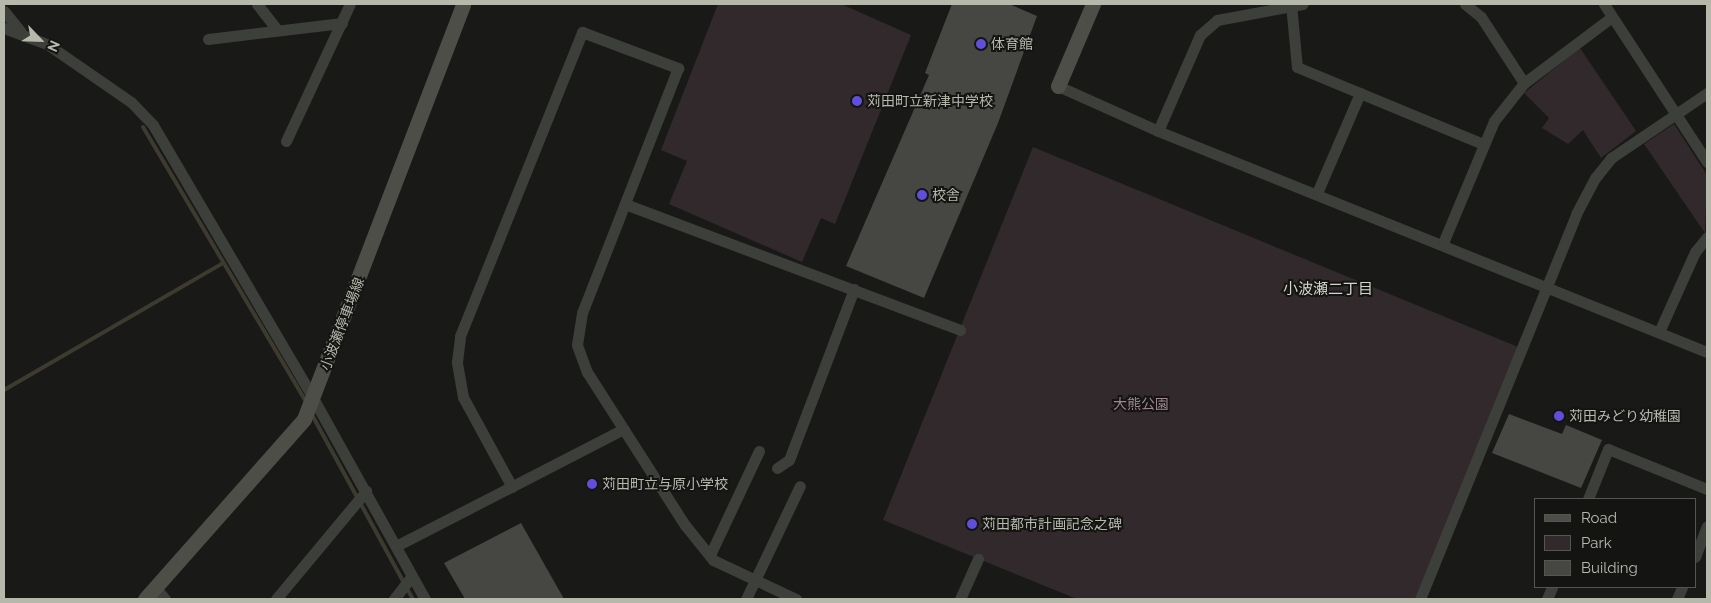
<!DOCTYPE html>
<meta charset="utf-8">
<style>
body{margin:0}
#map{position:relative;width:1711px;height:603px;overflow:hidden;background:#191a18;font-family:Raleway,"Noto Sans JP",sans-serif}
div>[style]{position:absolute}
.green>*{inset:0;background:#31292c}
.stream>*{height:4px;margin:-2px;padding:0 2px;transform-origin:2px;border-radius:2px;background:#3d3b30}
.building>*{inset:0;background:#464743}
.street>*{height:11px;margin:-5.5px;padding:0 5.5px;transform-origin:5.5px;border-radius:5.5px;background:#3d3f3a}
.secondary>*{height:15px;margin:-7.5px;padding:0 7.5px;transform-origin:7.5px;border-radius:7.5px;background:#4d4e48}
.dots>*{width:14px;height:14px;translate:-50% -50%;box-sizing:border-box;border:2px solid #141513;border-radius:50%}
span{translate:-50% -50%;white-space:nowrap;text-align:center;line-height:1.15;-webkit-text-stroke:4px #141513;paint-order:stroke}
.poi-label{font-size:14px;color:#b6b8ac}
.left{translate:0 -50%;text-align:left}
.street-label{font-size:14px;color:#b6b8ac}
.park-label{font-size:14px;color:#a18692}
.neighbourhood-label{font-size:15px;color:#d3d5cd}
.frame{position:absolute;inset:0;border:5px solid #b6b8ac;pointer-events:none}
.legend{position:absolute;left:1534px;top:498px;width:162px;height:90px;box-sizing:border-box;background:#141513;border:1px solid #555650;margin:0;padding:6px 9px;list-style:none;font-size:15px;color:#b6b8ac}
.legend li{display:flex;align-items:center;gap:10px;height:25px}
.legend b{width:25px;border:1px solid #555650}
.north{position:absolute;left:15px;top:15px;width:50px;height:50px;-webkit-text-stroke:4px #141513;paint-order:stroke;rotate:114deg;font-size:14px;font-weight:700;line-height:20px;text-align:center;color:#b6b8ac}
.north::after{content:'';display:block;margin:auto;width:18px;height:22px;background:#b6b8ac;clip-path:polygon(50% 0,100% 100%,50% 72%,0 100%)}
</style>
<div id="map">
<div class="green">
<div style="clip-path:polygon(718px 4px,841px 4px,911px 35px,835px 224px,821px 218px,802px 262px,669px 204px,687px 161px,661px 150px)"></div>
<div style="clip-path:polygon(1580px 48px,1636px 131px,1601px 158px,1583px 130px,1568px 144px,1542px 128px,1549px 118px,1524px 93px)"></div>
<div style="clip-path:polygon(1674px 124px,1707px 175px,1705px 233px,1644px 144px)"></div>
<div style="clip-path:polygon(1033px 147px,1523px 349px,1421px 599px,1077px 599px,883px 520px)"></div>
</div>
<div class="stream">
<div style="left:143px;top:127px;width:320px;rotate:59.3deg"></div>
<div style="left:4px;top:390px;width:253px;rotate:-30.1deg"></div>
<div style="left:311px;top:413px;width:212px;rotate:61.3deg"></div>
</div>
<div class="building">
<div style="clip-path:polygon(952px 4px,1009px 4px,1037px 16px,998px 123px,924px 298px,846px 266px,929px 75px,925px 73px)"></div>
<div style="clip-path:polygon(1509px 414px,1562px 434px,1566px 425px,1602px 440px,1581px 488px,1492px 453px)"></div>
<div style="clip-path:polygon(521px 523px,564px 599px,465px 599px,444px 563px)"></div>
</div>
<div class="street">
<div style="left:257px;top:4px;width:33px;rotate:52deg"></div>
<div style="left:1291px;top:4px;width:63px;rotate:84.6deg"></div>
<div style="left:1297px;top:67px;width:201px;rotate:22.5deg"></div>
<div style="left:1465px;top:4px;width:21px;rotate:39deg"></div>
<div style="left:1481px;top:17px;width:79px;rotate:56.9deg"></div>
<div style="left:1604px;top:4px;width:189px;rotate:56.9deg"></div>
<div style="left:4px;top:11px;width:26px;rotate:51deg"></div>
<div style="left:4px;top:28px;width:46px;rotate:20.4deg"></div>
<div style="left:47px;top:44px;width:102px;rotate:34.6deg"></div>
<div style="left:131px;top:102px;width:32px;rotate:46deg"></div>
<div style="left:153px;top:125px;width:316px;rotate:59.6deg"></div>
<div style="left:313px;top:398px;width:230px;rotate:60.9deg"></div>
<div style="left:208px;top:39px;width:135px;rotate:-6.8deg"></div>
<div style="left:1058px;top:86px;width:110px;rotate:24.2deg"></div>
<div style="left:1158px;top:131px;width:592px;rotate:21.93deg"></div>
<div style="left:1158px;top:131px;width:105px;rotate:-66.4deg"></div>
<div style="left:1200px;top:35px;width:23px;rotate:-41deg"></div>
<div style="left:1217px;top:20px;width:87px;rotate:-10.5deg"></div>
<div style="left:286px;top:141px;width:151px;rotate:-65deg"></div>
<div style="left:1317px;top:193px;width:109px;rotate:-66.7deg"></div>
<div style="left:625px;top:204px;width:358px;rotate:20.6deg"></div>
<div style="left:1443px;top:243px;width:132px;rotate:-67.3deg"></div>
<div style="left:1494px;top:121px;width:48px;rotate:-51.7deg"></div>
<div style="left:1524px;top:83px;width:110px;rotate:-36.9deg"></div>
<div style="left:1659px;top:332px;width:88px;rotate:-65.8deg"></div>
<div style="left:1695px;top:252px;width:19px;rotate:-51deg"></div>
<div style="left:777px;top:468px;width:14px;rotate:-34deg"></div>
<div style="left:789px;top:460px;width:183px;rotate:-69.2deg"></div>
<div style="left:512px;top:487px;width:102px;rotate:-118.6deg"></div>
<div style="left:463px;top:397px;width:36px;rotate:-100deg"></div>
<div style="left:457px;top:362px;width:26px;rotate:-83deg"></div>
<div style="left:460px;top:336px;width:328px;rotate:-68.1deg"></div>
<div style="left:582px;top:32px;width:103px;rotate:20.6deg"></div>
<div style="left:678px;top:68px;width:263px;rotate:111.4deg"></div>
<div style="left:582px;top:313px;width:32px;rotate:99deg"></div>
<div style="left:577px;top:345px;width:29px;rotate:70deg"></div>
<div style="left:587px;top:372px;width:182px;rotate:57.4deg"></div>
<div style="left:685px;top:525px;width:45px;rotate:51.3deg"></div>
<div style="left:713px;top:560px;width:92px;rotate:25.2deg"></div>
<div style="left:1588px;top:499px;width:54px;rotate:-68.2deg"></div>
<div style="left:1608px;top:449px;width:107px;rotate:22deg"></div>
<div style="left:396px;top:546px;width:256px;rotate:-27.2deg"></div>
<div style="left:710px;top:555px;width:115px;rotate:-64.8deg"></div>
<div style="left:1695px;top:557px;width:33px;rotate:-69deg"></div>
<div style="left:155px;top:587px;width:16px;rotate:50deg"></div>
<div style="left:276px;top:599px;width:141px;rotate:-50.2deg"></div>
<div style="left:394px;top:599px;width:29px;rotate:-52deg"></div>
<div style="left:746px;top:599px;width:125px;rotate:-64.5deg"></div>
<div style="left:960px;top:599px;width:44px;rotate:-65.8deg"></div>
<div style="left:1420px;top:599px;width:415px;rotate:-67.9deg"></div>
<div style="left:1576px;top:214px;width:41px;rotate:-62.2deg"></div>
<div style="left:1595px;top:178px;width:26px;rotate:-51deg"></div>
<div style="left:1611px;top:158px;width:116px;rotate:-34.1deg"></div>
<div style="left:1547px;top:599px;width:13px;rotate:-67deg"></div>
<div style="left:1677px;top:599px;width:13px;rotate:-67deg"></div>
</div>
<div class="secondary">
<div style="left:1058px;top:86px;width:89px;rotate:-66.9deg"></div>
<div style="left:145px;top:599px;width:240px;rotate:-48.5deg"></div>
<div style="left:304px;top:419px;width:444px;rotate:-69deg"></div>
</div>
<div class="dots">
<div style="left:981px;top:44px;background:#614fdc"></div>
<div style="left:857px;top:101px;background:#614fdc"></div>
<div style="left:922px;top:195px;background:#614fdc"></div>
<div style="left:1559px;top:416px;background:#614fdc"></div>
<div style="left:592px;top:484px;background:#614fdc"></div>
<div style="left:972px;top:524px;background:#614fdc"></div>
</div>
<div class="poi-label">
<span class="left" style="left:991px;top:44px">体育館</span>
<span class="left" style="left:867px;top:101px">苅田町立新津中学校</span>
<span class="left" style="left:932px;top:195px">校舎</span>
<span class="left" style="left:1569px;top:416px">苅田みどり幼稚園</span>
<span class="left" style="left:602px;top:484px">苅田町立与原小学校</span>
<span class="left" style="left:982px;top:524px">苅田都市計画記念之碑</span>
</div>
<div class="street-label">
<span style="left:342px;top:324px;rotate:-69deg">小波瀬停車場線</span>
</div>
<div class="park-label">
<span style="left:1141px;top:404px">大熊公園</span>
</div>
<div class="neighbourhood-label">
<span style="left:1328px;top:290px">小波瀬二丁目</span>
</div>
<div class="frame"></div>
<ul class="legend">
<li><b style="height:6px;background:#4d4e48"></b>Road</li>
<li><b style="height:14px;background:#31292c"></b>Park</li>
<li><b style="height:14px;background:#464743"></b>Building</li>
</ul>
<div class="north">N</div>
</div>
